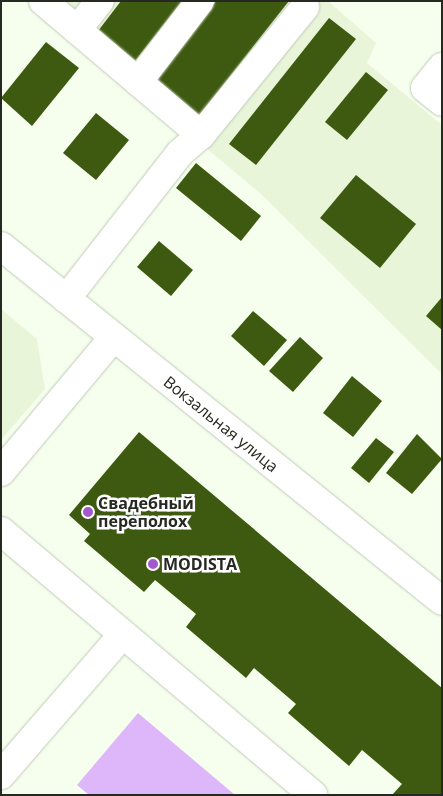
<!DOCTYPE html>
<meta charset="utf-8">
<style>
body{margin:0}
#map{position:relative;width:443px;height:796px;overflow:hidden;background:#f6ffee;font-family:"Open Sans",sans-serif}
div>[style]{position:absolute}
.built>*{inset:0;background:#e8f5d9}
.green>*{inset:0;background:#deb7fa}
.building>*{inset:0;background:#3e5a10}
.roads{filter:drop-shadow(0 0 1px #c0cab6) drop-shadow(0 0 1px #c0cab6)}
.minor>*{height:28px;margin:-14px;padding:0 14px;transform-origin:14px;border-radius:14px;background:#fff}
.major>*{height:28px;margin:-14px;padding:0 14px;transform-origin:14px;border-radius:14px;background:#fff}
.dots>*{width:14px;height:14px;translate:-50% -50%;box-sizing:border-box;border:2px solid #fff;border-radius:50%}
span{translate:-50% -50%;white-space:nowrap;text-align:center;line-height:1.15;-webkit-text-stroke:5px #fff;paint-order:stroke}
.street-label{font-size:16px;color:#252921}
.poi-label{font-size:16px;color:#252921;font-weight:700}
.left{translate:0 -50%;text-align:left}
.frame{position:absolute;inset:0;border:2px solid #252921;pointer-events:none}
</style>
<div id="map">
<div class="built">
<div style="clip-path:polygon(30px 1px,328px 1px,376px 43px,367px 63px,442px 125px,442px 374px,261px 194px)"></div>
<div style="clip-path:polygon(1px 309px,37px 339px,45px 389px,1px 440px)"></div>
</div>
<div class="green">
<div style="clip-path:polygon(138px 713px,235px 795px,89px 795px,77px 785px)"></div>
</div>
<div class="building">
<div style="clip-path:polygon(121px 1px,182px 1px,135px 61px,98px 31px)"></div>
<div style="clip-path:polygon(216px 1px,289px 1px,198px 117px,153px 82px)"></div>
<div style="clip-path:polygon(329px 18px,356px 39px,256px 165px,229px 144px)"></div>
<div style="clip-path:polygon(46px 42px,79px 68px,32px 126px,1px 98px)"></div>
<div style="clip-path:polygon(366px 72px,388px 90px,347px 140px,325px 122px)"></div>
<div style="clip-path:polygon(96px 113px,129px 140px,96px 180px,63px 153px)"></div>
<div style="clip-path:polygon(196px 163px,261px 216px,241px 241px,176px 188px)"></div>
<div style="clip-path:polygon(356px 175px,416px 224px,380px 268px,320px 218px)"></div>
<div style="clip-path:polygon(159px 241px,193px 270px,171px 296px,137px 267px)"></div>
<div style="clip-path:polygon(442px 297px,442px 330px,426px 316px)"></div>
<div style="clip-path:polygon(253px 311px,287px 340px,264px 366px,231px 336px)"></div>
<div style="clip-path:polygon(300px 337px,323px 358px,293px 392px,269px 371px)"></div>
<div style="clip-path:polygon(352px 376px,382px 401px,353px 437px,323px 413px)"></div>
<div style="clip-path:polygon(139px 432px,442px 688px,442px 795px,392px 795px,402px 784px,362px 750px,349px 766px,288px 713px,296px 704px,254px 668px,246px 678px,186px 627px,196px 614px,155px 580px,144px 592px,84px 541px,90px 534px,69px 515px)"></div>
<div style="clip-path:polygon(417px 434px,442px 459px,412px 494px,386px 473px)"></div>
<div style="clip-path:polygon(376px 438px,394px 452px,369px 483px,351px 468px)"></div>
</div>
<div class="roads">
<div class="minor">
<div style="left:43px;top:1px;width:207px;rotate:40.3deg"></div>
<div style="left:77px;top:30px;width:37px;rotate:-52deg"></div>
<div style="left:442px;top:67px;width:27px;rotate:129deg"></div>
<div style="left:425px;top:88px;width:22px;rotate:39deg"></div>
<div style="left:138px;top:82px;width:102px;rotate:-52.6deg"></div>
<div style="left:66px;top:299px;width:185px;rotate:-52deg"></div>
<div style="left:180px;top:153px;width:28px;rotate:-41deg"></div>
<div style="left:201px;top:135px;width:165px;rotate:-50.9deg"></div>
<div style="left:1px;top:472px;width:175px;rotate:-50.1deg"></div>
<div style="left:1px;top:531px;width:409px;rotate:40.2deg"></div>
<div style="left:1px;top:775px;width:186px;rotate:-49.1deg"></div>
</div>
<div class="major">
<div style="left:1px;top:246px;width:566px;rotate:38.83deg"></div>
</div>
</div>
<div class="dots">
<div style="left:88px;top:512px;background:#a159cc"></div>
<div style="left:153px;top:564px;background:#a159cc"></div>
</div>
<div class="street-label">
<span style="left:221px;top:424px;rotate:39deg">Вокзальная улица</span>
</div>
<div class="poi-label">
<span class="left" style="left:98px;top:512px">Свадебный<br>переполох</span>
<span class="left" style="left:163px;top:564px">MODISTA</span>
</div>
<div class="frame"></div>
</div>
